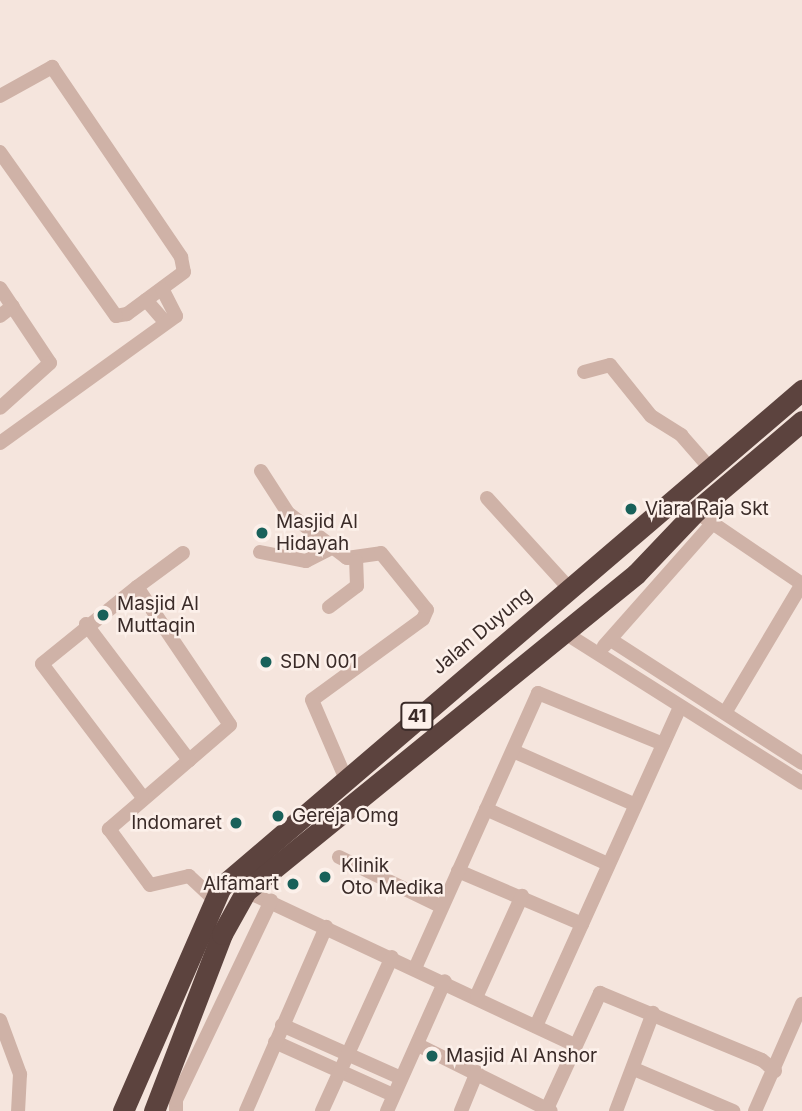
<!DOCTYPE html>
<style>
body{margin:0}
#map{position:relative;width:802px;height:1111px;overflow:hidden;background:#f5e5dd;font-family:Inter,sans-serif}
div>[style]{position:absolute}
.minor>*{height:14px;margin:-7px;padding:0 7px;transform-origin:7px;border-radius:7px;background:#cfb2a7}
.highway>*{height:21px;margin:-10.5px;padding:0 10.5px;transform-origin:10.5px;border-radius:10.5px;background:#5c433e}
.dots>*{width:19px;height:19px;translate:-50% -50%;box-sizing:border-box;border:4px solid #fcf0ea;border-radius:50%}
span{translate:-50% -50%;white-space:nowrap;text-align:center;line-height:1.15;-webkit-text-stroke:5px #fcf0ea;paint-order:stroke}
.shield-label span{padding:2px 5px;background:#fcf0ea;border:2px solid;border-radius:5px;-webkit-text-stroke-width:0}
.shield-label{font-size:18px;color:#3a2b28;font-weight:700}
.poi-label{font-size:19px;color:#3a2b28}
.left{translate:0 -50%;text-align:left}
.right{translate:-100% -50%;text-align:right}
.street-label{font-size:19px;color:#3a2b28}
</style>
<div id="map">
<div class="minor">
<div style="left:0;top:96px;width:60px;rotate:-29.1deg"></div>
<div style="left:52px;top:67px;width:230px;rotate:55.8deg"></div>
<div style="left:181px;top:257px;width:15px;rotate:79deg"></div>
<div style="left:184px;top:272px;width:71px;rotate:143.6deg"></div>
<div style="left:127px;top:314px;width:11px;rotate:170deg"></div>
<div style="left:116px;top:316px;width:201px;rotate:-125.3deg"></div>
<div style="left:0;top:288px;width:90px;rotate:56.3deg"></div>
<div style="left:50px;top:363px;width:67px;rotate:138deg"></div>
<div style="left:146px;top:300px;width:30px;rotate:49deg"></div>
<div style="left:0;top:316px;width:16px;rotate:-38deg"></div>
<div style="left:584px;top:372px;width:27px;rotate:-15deg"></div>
<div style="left:610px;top:365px;width:65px;rotate:51.2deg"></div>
<div style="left:651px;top:416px;width:36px;rotate:32deg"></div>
<div style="left:681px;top:435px;width:43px;rotate:48.8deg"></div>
<div style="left:0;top:443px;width:217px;rotate:-35.8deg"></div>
<div style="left:176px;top:316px;width:30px;rotate:-117deg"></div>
<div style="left:261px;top:471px;width:50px;rotate:57.3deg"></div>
<div style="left:288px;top:513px;width:74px;rotate:37.3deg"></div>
<div style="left:347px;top:558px;width:34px;rotate:-8deg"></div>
<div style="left:381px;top:553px;width:73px;rotate:51.1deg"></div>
<div style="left:427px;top:610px;width:10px;rotate:114deg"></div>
<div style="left:423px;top:619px;width:137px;rotate:143.9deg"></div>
<div style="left:312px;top:700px;width:84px;rotate:66.8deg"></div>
<div style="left:487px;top:498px;width:122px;rotate:47.7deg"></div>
<div style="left:705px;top:518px;width:117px;rotate:34.2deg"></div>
<div style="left:260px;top:552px;width:47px;rotate:11.1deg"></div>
<div style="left:306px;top:561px;width:34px;rotate:-27deg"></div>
<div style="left:183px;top:553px;width:57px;rotate:143.5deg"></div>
<div style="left:137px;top:587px;width:166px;rotate:56deg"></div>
<div style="left:230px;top:725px;width:160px;rotate:139.3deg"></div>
<div style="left:109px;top:829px;width:69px;rotate:53.8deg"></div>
<div style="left:150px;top:885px;width:40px;rotate:-13deg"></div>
<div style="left:189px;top:876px;width:35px;rotate:43deg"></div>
<div style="left:137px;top:587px;width:122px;rotate:141deg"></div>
<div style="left:42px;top:664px;width:166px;rotate:52.9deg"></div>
<div style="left:329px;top:607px;width:35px;rotate:-37deg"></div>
<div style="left:357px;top:586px;width:25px;rotate:-92deg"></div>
<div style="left:86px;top:624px;width:171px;rotate:52.9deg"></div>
<div style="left:562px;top:631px;width:284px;rotate:32.3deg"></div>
<div style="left:611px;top:640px;width:227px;rotate:32.8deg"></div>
<div style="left:604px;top:646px;width:163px;rotate:-48.5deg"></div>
<div style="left:725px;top:713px;width:150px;rotate:-59.2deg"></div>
<div style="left:513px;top:751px;width:132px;rotate:23.7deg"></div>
<div style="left:486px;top:809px;width:134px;rotate:24.3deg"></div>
<div style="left:339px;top:857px;width:114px;rotate:25.9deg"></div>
<div style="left:458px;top:871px;width:135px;rotate:23.1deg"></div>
<div style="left:246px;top:891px;width:363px;rotate:25.1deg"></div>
<div style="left:416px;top:966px;width:299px;rotate:-65.9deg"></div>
<div style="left:538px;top:693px;width:135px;rotate:22.2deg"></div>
<div style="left:477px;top:995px;width:109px;rotate:-65.6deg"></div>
<div style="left:0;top:1020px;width:58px;rotate:69.7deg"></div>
<div style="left:20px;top:1074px;width:37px;rotate:93deg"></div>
<div style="left:282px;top:1025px;width:130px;rotate:24deg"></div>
<div style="left:536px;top:1026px;width:348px;rotate:-65.7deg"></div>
<div style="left:275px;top:1042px;width:129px;rotate:24.2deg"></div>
<div style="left:418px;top:1045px;width:148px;rotate:26.4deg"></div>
<div style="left:634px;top:1069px;width:108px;rotate:23deg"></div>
<div style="left:176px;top:1111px;width:11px;rotate:-90deg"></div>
<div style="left:176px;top:1100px;width:221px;rotate:-64.5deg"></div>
<div style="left:246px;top:1111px;width:201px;rotate:-66.5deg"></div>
<div style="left:322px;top:1111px;width:169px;rotate:-65.6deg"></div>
<div style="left:387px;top:1111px;width:142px;rotate:-66deg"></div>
<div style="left:461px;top:1111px;width:42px;rotate:-67.7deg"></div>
<div style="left:546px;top:1111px;width:130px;rotate:-65.4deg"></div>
<div style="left:600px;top:993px;width:175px;rotate:22.5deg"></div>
<div style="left:762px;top:1060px;width:17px;rotate:40deg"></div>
<div style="left:616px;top:1111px;width:105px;rotate:-69.3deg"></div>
<div style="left:755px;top:1111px;width:117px;rotate:-66.3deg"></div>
</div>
<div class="highway">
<div style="left:123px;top:1111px;width:244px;rotate:-66.4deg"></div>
<div style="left:221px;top:887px;width:765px;rotate:-40.54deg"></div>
<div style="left:154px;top:1111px;width:190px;rotate:-69deg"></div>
<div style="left:222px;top:934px;width:49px;rotate:-60.8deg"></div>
<div style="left:246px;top:891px;width:503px;rotate:-39.1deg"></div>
<div style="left:636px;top:574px;width:87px;rotate:-46.4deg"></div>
<div style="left:696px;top:511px;width:139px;rotate:-40.3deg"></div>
</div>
<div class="dots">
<div style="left:631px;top:509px;background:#19615a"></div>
<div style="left:262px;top:533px;background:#19615a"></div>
<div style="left:103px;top:615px;background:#19615a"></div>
<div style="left:266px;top:662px;background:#19615a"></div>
<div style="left:278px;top:816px;background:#19615a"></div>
<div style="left:236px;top:823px;background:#19615a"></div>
<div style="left:325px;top:877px;background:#19615a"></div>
<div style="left:293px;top:884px;background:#19615a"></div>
<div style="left:432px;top:1056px;background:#19615a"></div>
</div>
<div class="shield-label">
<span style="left:417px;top:716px">41</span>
</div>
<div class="poi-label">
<span class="left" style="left:645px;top:509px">Viara Raja Skt</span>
<span class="left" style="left:276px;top:533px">Masjid Al<br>Hidayah</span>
<span class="left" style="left:117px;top:615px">Masjid Al<br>Muttaqin</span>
<span class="left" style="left:280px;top:662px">SDN 001</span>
<span class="left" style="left:292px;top:816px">Gereja Omg</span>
<span class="right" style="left:222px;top:823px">Indomaret</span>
<span class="left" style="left:341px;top:877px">Klinik<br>Oto Medika</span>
<span class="right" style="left:279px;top:884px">Alfamart</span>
<span class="left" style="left:446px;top:1056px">Masjid Al Anshor</span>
</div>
<div class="street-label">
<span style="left:482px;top:631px;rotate:-40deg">Jalan Duyung</span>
</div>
</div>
